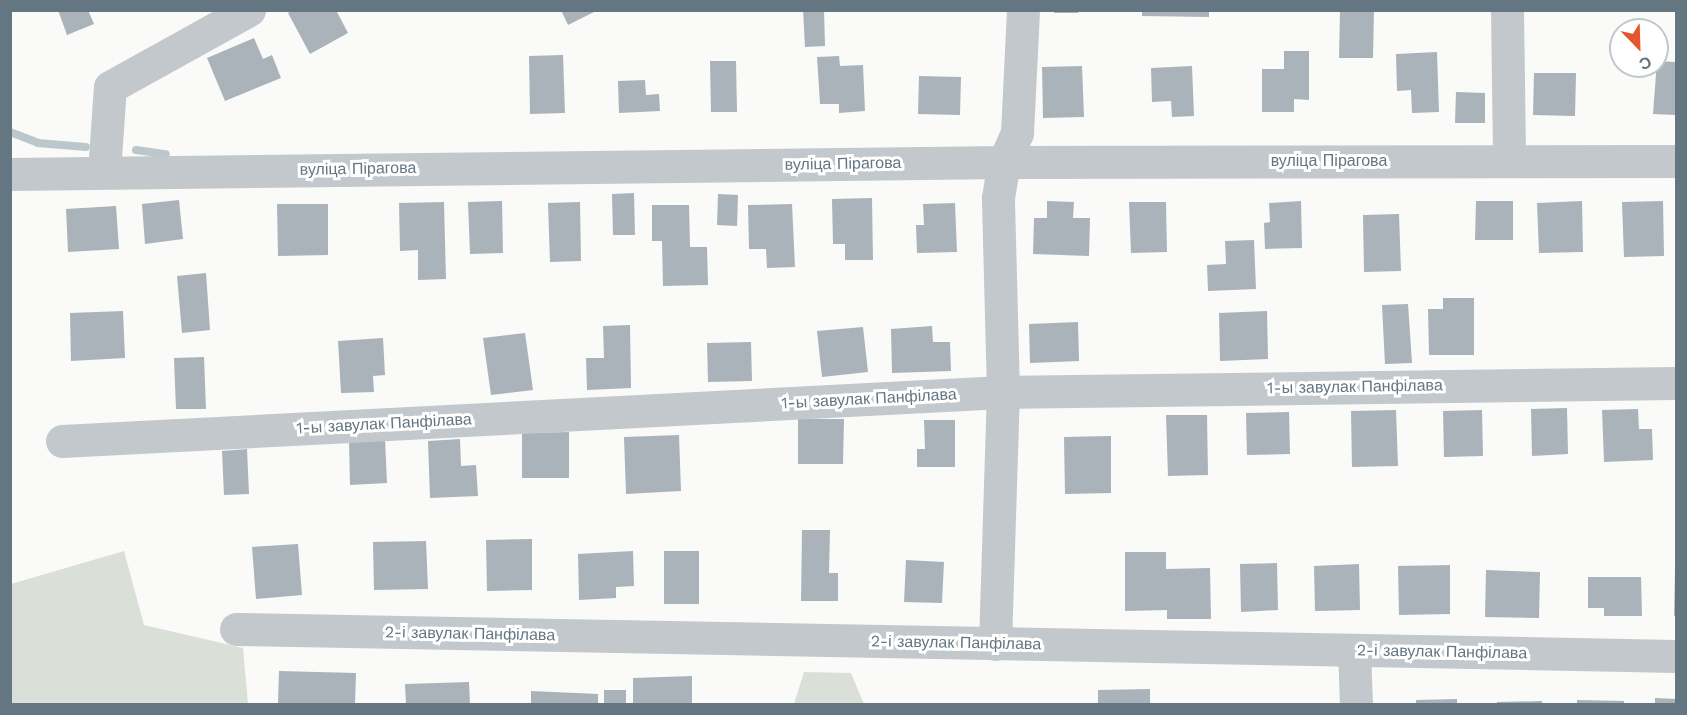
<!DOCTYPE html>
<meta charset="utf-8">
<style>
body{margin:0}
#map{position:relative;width:1687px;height:715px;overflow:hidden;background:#fafaf8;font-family:"Work Sans",sans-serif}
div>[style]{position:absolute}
.green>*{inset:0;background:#dadfd7}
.stream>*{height:8px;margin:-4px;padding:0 4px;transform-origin:4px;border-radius:4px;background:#bbc7cb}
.building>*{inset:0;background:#aab3b9}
.minor>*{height:33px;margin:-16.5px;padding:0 16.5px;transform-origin:16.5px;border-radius:16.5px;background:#c3c8cc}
span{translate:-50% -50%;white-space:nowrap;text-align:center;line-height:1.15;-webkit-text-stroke:6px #fff;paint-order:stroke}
.street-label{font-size:16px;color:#657683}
.frame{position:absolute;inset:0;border:12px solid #657683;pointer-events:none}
.north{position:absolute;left:1609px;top:18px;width:60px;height:60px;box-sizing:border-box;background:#fff;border:2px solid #c1c8cd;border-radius:50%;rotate:157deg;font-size:16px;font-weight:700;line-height:24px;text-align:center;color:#657683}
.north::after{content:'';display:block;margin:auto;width:21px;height:27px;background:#e4572e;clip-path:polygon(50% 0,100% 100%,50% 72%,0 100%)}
</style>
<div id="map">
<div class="green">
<div style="clip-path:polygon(124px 551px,144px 625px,243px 648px,248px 704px,11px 704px,11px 584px)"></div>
<div style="clip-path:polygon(804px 672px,851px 673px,864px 704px,794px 704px)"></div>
</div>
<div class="stream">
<div style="left:10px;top:132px;width:30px;rotate:21deg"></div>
<div style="left:38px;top:143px;width:48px;rotate:4.8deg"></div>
<div style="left:136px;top:150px;width:30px;rotate:8deg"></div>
</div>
<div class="building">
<div style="clip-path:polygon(58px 10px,88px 10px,94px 24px,67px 35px)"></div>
<div style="clip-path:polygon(292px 10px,336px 10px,348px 33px,310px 54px,288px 13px)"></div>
<div style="clip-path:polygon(561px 10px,598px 10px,568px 25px)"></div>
<div style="clip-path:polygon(803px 10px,824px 10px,825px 46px,805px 47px)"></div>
<div style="clip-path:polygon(1054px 10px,1078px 10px,1078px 13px,1054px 13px)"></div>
<div style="clip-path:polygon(1142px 10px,1209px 10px,1209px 17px,1142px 16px)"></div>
<div style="clip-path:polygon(1340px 10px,1374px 10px,1373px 58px,1339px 58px)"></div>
<div style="clip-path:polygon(254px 38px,263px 59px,272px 55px,281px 78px,225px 101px,207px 58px)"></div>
<div style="clip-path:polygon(1284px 51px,1309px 51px,1309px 100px,1294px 99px,1294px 112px,1262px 112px,1262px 69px,1284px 69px)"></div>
<div style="clip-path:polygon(1437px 52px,1439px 112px,1412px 113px,1411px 90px,1397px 91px,1396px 54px)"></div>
<div style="clip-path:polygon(563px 55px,565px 113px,530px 114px,529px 56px)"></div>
<div style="clip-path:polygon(839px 56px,840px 66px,863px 65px,865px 111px,839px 113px,839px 104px,820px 104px,817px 57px)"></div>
<div style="clip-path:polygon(710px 61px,736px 61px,737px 112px,711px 112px)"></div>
<div style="clip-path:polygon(1657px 61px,1676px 62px,1676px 115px,1653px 114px)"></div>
<div style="clip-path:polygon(1082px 66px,1084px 117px,1043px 118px,1042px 67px)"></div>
<div style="clip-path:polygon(1192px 66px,1194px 116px,1172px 117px,1171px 101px,1152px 102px,1151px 68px)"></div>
<div style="clip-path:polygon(1534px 73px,1576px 73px,1575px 116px,1533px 115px)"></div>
<div style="clip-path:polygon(919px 76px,961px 77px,960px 115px,918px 114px)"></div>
<div style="clip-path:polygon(645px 80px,646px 95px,659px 94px,660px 111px,619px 113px,618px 81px)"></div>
<div style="clip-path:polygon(1456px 92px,1485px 93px,1485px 123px,1455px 123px)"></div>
<div style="clip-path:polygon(634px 193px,635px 235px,613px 235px,612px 194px)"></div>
<div style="clip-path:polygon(718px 194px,738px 195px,737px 226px,717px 225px)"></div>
<div style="clip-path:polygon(872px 198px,873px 260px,845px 260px,845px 244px,833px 244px,832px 199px)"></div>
<div style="clip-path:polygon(179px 200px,183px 239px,145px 244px,142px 204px)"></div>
<div style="clip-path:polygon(502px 201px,503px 253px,470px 254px,468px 202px)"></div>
<div style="clip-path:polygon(1047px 201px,1074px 202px,1073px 218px,1090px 218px,1089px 256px,1033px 254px,1034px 218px,1047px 218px)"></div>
<div style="clip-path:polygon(1301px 201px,1302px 248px,1265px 249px,1264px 223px,1270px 222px,1269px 203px)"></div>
<div style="clip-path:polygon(1476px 201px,1513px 201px,1513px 240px,1475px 240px)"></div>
<div style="clip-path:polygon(1582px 201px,1583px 252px,1539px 253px,1537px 203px)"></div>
<div style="clip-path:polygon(1663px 201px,1664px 256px,1624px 257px,1622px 202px)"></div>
<div style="clip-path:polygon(444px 202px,446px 279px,418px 280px,418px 250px,400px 251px,399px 203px)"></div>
<div style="clip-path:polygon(580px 202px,581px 261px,550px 262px,548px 203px)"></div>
<div style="clip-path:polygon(1129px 202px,1166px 202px,1167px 252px,1131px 253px)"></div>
<div style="clip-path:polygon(955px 203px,957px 252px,917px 253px,916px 225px,924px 225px,923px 204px)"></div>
<div style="clip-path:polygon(277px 204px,328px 204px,328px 255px,278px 256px)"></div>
<div style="clip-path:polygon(792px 204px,795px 267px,767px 268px,766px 249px,749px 249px,748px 205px)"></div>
<div style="clip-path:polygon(652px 205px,689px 205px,690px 247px,707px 247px,708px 285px,663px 286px,662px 241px,652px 241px)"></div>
<div style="clip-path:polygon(116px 206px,119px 249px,68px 252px,66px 209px)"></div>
<div style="clip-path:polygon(1399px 214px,1401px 271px,1364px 272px,1363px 215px)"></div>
<div style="clip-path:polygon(1254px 240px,1256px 289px,1208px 291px,1207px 265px,1226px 264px,1225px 241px)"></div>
<div style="clip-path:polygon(206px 273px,210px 330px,182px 333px,177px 276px)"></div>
<div style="clip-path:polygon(1443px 298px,1474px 298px,1474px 355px,1429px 355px,1428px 309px,1443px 309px)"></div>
<div style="clip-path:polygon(1408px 304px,1412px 363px,1385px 364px,1382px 305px)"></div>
<div style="clip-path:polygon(123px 311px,125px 358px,71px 361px,70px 313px)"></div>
<div style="clip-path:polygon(1267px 311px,1268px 359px,1220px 361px,1219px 313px)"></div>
<div style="clip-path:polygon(1078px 322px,1079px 361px,1030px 363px,1029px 324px)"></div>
<div style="clip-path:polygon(630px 325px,631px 388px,587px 390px,586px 358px,604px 358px,603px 326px)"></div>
<div style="clip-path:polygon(932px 326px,933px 342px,950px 342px,951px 371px,892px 373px,891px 329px)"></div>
<div style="clip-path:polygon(863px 327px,868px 372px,822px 377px,817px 331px)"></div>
<div style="clip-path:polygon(525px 333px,533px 390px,491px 395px,483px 338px)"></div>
<div style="clip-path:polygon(383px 338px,385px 375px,373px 376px,374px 392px,341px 393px,338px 341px)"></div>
<div style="clip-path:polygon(751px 342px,752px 381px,708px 382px,707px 343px)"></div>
<div style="clip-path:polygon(204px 357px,206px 409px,176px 409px,174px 358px)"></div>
<div style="clip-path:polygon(1567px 408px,1568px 454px,1532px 456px,1531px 409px)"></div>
<div style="clip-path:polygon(1638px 409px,1639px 429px,1652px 429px,1653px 460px,1604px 462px,1602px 410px)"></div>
<div style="clip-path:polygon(1396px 410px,1398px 466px,1352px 467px,1351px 411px)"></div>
<div style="clip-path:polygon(1482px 410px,1483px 456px,1444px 457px,1443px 411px)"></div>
<div style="clip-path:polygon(1289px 412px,1290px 454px,1247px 455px,1246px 413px)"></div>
<div style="clip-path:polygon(1166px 415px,1207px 415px,1208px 475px,1168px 476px)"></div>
<div style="clip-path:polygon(798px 419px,844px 419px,843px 464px,798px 464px)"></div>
<div style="clip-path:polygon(924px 420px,955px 420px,955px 467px,917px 467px,917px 449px,925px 449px)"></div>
<div style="clip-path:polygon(569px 432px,569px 478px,522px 478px,522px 433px)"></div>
<div style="clip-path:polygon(679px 435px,681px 491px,626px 494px,624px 437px)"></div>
<div style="clip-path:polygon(1111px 436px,1111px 493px,1065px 494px,1064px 437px)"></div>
<div style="clip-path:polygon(385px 439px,387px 483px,350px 485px,349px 441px)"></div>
<div style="clip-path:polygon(460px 439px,461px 466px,476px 465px,478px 496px,430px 498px,428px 441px)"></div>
<div style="clip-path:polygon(247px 449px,249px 494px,224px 495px,222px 451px)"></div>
<div style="clip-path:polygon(802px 530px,830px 530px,829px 573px,838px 573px,838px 601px,801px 601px)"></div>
<div style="clip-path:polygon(532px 539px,532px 590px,487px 591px,486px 540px)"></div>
<div style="clip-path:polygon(426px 541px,428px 589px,374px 590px,373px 542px)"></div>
<div style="clip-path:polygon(298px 544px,302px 595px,256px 599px,252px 547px)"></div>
<div style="clip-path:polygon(633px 551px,634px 586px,616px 587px,616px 598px,579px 600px,578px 554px)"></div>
<div style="clip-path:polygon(664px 551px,699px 551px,699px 604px,664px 604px)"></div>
<div style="clip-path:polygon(1125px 552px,1166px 552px,1166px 569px,1210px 568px,1211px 619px,1167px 619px,1167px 610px,1125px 611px)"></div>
<div style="clip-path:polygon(906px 560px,944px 562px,942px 603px,904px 602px)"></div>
<div style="clip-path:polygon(1277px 563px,1278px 610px,1241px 612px,1240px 564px)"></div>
<div style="clip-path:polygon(1359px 564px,1360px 610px,1315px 611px,1314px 566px)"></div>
<div style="clip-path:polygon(1450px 565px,1450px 614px,1399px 615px,1398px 566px)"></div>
<div style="clip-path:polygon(1486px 570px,1540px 572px,1539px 618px,1485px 617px)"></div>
<div style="clip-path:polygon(1675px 571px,1676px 571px,1676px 616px,1674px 616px)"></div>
<div style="clip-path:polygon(1588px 577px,1641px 577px,1642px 616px,1604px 616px,1604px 608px,1588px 608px)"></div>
<div style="clip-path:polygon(279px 671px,356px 673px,355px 704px,278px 704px)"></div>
<div style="clip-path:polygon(692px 676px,692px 704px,633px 704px,633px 678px)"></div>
<div style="clip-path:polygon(469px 682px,470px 704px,406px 704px,405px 684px)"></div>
<div style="clip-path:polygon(1150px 689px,1150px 704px,1098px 704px,1098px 690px)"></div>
<div style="clip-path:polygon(604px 690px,626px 690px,626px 704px,604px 704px)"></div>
<div style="clip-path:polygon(531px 691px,598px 694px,598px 704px,531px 704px)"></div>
<div style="clip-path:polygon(1655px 698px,1676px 699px,1676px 704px,1655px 704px)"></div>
<div style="clip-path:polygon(1457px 699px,1457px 704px,1416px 704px,1416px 700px)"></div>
<div style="clip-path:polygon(1577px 700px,1624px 701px,1624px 704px,1577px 704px)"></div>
<div style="clip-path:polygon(1542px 701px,1542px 704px,1497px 704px,1497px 702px)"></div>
</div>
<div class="minor">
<div style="left:1507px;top:10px;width:151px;rotate:89.2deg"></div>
<div style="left:104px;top:172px;width:85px;rotate:-86deg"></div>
<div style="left:110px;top:87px;width:159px;rotate:-29deg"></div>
<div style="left:10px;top:174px;width:994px;rotate:-0.69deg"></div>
<div style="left:1004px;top:162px;width:672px;rotate:-0.09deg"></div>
<div style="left:62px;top:441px;width:942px;rotate:-2.98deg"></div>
<div style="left:1003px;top:392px;width:673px;rotate:-0.77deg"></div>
<div style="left:236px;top:629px;width:1440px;rotate:1.07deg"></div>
<div style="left:995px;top:644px;width:252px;rotate:-88.2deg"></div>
<div style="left:1003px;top:392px;width:194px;rotate:-91.5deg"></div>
<div style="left:998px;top:198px;width:36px;rotate:-81deg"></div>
<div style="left:1004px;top:162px;width:32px;rotate:-66deg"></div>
<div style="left:1017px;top:133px;width:123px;rotate:-87.2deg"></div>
<div style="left:1354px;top:650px;width:54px;rotate:87.9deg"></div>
</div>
<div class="street-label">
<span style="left:1329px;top:161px">вуліца Пірагова</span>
<span style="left:843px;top:164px;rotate:-1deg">вуліца Пірагова</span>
<span style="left:358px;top:169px;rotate:-1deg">вуліца Пірагова</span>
<span style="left:1355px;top:387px;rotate:-1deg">1-ы завулак Панфілава</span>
<span style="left:869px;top:399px;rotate:-3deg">1-ы завулак Панфілава</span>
<span style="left:384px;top:424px;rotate:-3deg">1-ы завулак Панфілава</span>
<span style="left:470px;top:634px;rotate:1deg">2-і завулак Панфілава</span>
<span style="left:956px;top:643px;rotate:1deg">2-і завулак Панфілава</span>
<span style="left:1442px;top:652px;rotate:1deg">2-і завулак Панфілава</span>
</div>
<div class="frame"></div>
<div class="north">С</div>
</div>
